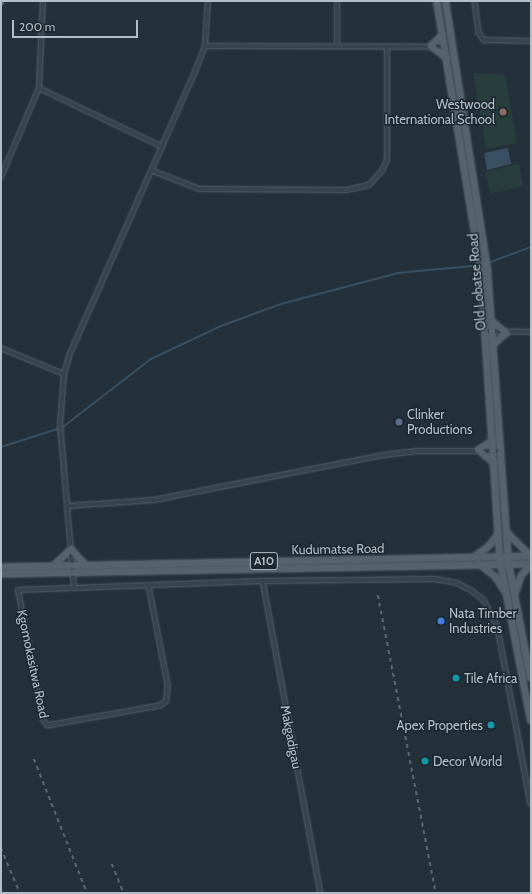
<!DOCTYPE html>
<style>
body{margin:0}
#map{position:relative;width:532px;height:894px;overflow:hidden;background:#24313b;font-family:Cabin,sans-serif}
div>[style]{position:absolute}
.green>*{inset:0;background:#273e3d}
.water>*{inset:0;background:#395062}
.stream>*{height:1.5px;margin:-0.75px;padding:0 0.75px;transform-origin:0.75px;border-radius:0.75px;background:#395062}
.roads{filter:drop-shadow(0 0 1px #566169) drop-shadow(0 0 1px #566169)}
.street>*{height:3.5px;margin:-1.75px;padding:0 1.75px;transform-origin:1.75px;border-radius:1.75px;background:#38434c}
.primary>*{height:5.5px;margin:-2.75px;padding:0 2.75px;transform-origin:2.75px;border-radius:2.75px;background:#56626c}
.rail>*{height:1.5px;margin-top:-0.75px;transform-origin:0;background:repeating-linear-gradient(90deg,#5a6872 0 4px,transparent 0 8px)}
.dots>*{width:11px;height:11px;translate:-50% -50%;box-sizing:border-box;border:2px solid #1d2830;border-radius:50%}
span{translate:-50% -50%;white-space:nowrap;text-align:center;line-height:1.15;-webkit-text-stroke:3px #1d2830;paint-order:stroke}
.shield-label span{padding:1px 3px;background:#1d2830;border:1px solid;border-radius:3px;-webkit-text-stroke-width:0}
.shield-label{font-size:12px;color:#b4bec7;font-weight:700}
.poi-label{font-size:13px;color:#b4bec7}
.right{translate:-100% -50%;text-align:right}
.left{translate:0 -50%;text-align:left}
.street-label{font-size:13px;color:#b4bec7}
.frame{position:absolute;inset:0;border:2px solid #b4bec7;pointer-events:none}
.scale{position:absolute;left:12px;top:20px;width:126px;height:18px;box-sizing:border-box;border:2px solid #b4bec7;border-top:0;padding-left:5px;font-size:12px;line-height:14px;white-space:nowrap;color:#b4bec7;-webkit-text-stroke:3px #1d2830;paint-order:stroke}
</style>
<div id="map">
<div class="green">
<div style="clip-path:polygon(473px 73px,505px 74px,517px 143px,486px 149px)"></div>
<div style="clip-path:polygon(519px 164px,523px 186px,490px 194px,485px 172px)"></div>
</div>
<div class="water">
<div style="clip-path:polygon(508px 148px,511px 164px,487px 170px,484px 153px)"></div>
</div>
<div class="stream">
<div style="left:491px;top:262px;width:43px;rotate:-20.6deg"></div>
<div style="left:63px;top:427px;width:111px;rotate:-37.7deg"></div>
<div style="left:151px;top:359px;width:77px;rotate:-25.2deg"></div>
<div style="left:221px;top:326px;width:64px;rotate:-20.1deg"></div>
<div style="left:281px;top:304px;width:121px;rotate:-14.8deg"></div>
<div style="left:398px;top:273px;width:74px;rotate:-5.4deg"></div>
<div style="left:1px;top:447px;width:60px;rotate:-17.5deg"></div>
</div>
<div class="roads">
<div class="street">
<div style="left:475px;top:1px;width:32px;rotate:83deg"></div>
<div style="left:479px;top:33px;width:9px;rotate:54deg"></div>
<div style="left:484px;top:40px;width:47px;rotate:1.2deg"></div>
<div style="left:205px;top:46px;width:240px;rotate:0.2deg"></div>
<div style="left:337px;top:46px;width:45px;rotate:-90deg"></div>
<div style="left:39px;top:88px;width:137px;rotate:25.4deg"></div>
<div style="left:153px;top:171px;width:50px;rotate:21deg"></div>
<div style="left:200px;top:189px;width:147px;rotate:0.4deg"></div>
<div style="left:347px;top:190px;width:23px;rotate:-13deg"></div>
<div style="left:369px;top:185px;width:19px;rotate:-47deg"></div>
<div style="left:382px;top:171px;width:12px;rotate:-66deg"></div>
<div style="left:387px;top:160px;width:113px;rotate:-90deg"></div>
<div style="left:1px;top:177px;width:97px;rotate:-66.9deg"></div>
<div style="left:39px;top:88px;width:87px;rotate:-87.4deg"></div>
<div style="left:485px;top:331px;width:46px;rotate:1.2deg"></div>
<div style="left:1px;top:348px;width:68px;rotate:22.4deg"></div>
<div style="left:67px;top:506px;width:87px;rotate:-3.9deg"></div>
<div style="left:154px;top:500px;width:234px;rotate:-11.1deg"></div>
<div style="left:384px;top:455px;width:35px;rotate:-7deg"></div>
<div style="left:419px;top:451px;width:81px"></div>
<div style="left:263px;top:581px;width:317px;rotate:79.5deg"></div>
<div style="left:149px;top:586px;width:101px;rotate:79.1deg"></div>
<div style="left:168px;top:685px;width:16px;rotate:94deg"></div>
<div style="left:167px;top:701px;width:9px;rotate:144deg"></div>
<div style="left:160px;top:706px;width:114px;rotate:169.9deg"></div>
<div style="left:48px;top:726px;width:8px;rotate:-130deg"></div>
<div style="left:43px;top:720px;width:132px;rotate:-100.9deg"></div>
<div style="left:18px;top:590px;width:245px;rotate:-2.1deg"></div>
<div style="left:263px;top:581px;width:172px;rotate:-0.7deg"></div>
<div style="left:435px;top:579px;width:22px;rotate:10deg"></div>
<div style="left:457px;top:583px;width:16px;rotate:27deg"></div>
<div style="left:471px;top:590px;width:16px;rotate:38deg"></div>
<div style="left:484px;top:600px;width:31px;rotate:63deg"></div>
<div style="left:498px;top:628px;width:179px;rotate:79.4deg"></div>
<div style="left:74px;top:587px;width:163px;rotate:-94.9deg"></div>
<div style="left:60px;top:425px;width:51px;rotate:-85.5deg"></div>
<div style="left:64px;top:374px;width:19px;rotate:-74deg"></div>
<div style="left:69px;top:356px;width:316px;rotate:-66.1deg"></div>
<div style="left:197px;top:67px;width:22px;rotate:-69deg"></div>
<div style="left:205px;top:46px;width:45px;rotate:-86.2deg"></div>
</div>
<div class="primary">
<div style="left:437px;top:1px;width:273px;rotate:80.7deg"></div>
<div style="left:481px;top:270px;width:289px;rotate:86.2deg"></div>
<div style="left:500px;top:558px;width:165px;rotate:79.2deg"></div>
<div style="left:446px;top:1px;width:271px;rotate:81.1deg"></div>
<div style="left:488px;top:269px;width:295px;rotate:85.9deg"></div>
<div style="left:509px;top:563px;width:117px;rotate:79.2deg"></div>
<div style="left:443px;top:35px;width:16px;rotate:137deg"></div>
<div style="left:431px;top:46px;width:20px;rotate:37deg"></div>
<div style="left:492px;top:321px;width:19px;rotate:39deg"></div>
<div style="left:507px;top:333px;width:19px;rotate:137deg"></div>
<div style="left:493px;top:441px;width:17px;rotate:147deg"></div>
<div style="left:479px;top:450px;width:20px;rotate:41deg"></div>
<div style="left:507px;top:532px;width:34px;rotate:45deg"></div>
<div style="left:474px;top:557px;width:17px;rotate:-36deg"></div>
<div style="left:488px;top:547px;width:16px;rotate:-52deg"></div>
<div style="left:479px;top:564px;width:20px;rotate:37deg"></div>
<div style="left:495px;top:576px;width:18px;rotate:56deg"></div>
<div style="left:53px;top:566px;width:25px;rotate:-43deg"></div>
<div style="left:71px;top:549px;width:22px;rotate:47deg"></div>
<div style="left:1px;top:567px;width:530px;rotate:-1.19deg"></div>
<div style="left:1px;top:574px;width:530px;rotate:-1.08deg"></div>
<div style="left:516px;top:592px;width:17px;rotate:-73deg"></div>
<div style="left:521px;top:576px;width:15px;rotate:-48deg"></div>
</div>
</div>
<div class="rail">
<div style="left:1px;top:5px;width:6px;rotate:-39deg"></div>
<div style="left:378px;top:595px;width:304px;rotate:79deg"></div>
<div style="left:34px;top:759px;width:144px;rotate:68.4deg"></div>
<div style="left:1px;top:848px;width:49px;rotate:67.1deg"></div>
<div style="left:112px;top:864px;width:31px;rotate:68deg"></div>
</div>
<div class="dots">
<div style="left:503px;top:112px;background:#8d6e63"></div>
<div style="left:399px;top:422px;background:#5c6f8a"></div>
<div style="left:441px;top:621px;background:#3f7fe0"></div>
<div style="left:456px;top:678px;background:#0f9aa8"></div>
<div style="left:491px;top:725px;background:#0f9aa8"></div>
<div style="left:425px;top:761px;background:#0f9aa8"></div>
</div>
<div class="shield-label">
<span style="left:264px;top:561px">A10</span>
</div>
<div class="poi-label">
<span class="right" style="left:495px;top:112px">Westwood<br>International School</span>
<span class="left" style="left:407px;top:422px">Clinker<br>Productions</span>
<span class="left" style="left:449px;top:621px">Nata Timber<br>Industries</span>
<span class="left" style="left:464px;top:678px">Tile Africa</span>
<span class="right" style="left:483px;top:725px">Apex Properties</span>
<span class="left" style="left:433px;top:761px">Decor World</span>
</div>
<div class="street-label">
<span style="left:477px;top:282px;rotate:-95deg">Old Lobatse Road</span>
<span style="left:338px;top:549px;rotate:-1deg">Kudumatse Road</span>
<span style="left:33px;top:664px;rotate:78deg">Kgomokasitwa Road</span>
<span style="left:291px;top:737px;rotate:79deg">Makgadigau</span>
</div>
<div class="frame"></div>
<div class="scale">200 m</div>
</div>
